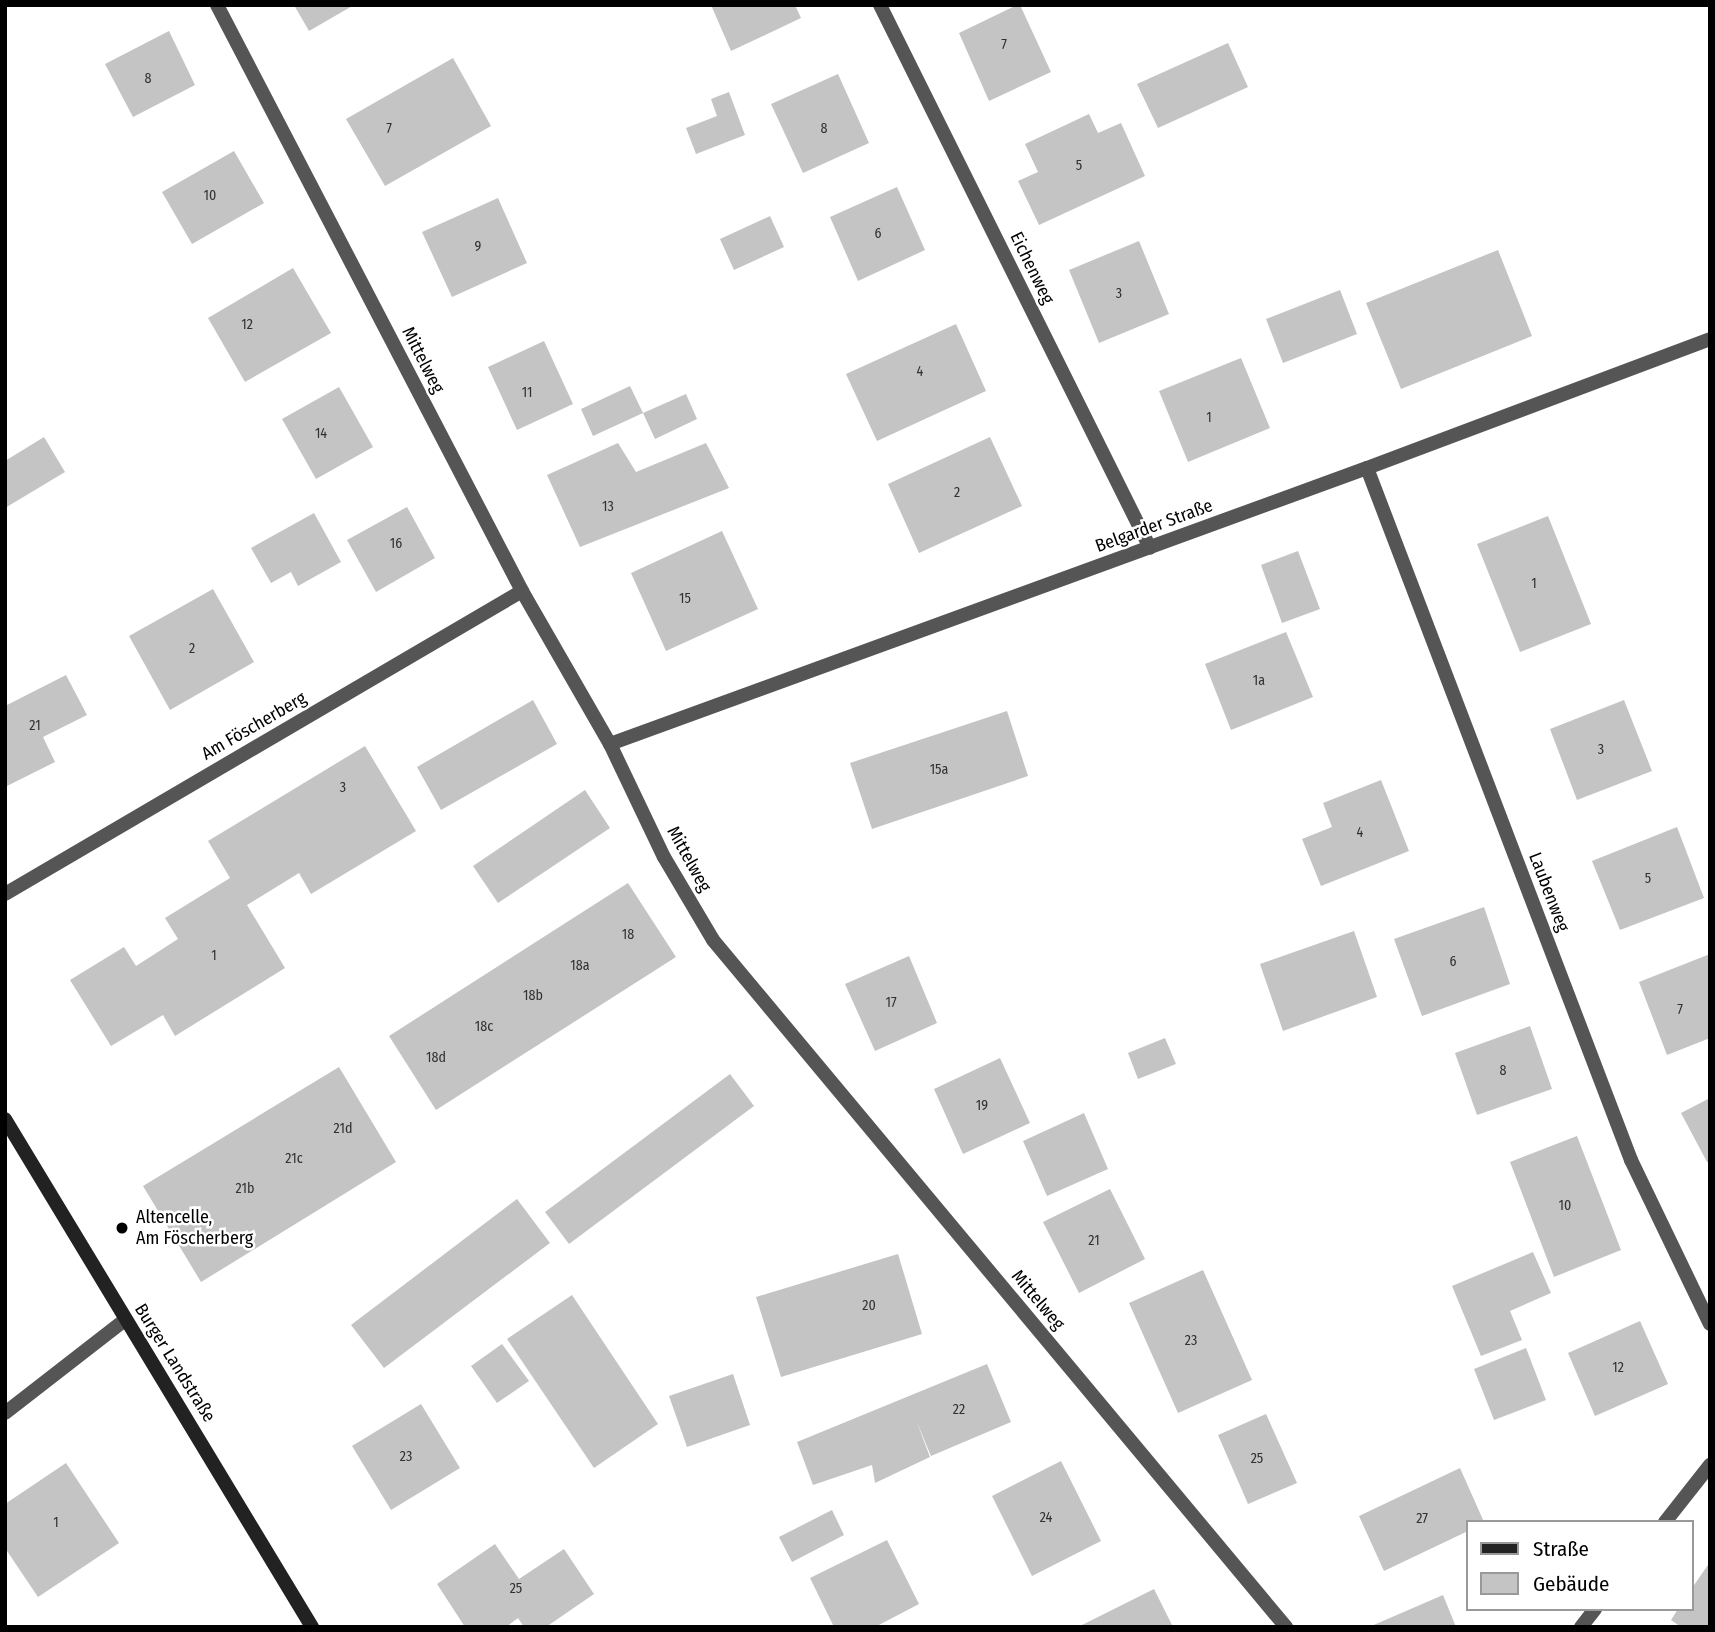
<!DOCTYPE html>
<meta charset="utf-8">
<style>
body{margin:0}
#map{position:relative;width:1715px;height:1632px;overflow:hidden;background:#fff;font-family:"Fira Sans Condensed",sans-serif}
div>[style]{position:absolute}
.building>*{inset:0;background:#c4c4c4}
.street>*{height:14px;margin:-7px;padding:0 7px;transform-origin:7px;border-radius:7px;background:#555}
.secondary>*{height:14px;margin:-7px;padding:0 7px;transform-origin:7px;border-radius:7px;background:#222}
.dots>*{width:19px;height:19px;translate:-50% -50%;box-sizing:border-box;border:4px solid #fff;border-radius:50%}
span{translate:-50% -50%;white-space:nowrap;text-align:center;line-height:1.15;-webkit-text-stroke:5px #fff;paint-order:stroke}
.number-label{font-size:14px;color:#313131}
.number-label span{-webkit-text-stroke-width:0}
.street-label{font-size:18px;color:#000}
.poi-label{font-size:18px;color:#000}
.left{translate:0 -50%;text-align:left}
.frame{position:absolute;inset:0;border:7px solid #000;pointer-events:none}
.legend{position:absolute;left:1466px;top:1520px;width:228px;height:91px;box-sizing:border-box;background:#fff;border:2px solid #999;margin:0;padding:9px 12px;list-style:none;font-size:21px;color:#000}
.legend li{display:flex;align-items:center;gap:14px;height:35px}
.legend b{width:35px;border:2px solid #999}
</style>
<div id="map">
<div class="building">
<div style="clip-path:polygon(294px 5px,354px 5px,309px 31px)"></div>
<div style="clip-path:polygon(711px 5px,795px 5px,801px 18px,731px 51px)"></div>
<div style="clip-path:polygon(1017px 5px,1020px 5px,1051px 72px,989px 101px,959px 33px)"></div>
<div style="clip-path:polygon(169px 31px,195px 85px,133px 117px,105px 64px)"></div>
<div style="clip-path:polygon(1228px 43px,1248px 87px,1158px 128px,1137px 84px)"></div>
<div style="clip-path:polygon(453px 58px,491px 126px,385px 186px,346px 119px)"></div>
<div style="clip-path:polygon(838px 74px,869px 143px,803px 173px,771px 104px)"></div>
<div style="clip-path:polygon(729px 92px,745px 135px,696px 154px,686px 128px,717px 116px,711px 99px)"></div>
<div style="clip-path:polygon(1089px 114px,1098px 133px,1121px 123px,1145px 176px,1039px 225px,1018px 181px,1038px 172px,1025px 144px)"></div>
<div style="clip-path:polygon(234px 151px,264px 203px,192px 244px,162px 192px)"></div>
<div style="clip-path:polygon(897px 187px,925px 250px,858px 281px,830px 217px)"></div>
<div style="clip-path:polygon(498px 198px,527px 263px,452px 297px,422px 232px)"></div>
<div style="clip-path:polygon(770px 216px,784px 247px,734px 270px,720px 239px)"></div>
<div style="clip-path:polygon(1139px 241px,1169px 314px,1099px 343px,1069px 270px)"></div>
<div style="clip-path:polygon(1498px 250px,1532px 336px,1401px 389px,1366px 303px)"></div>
<div style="clip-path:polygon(293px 268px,331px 333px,245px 382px,208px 318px)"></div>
<div style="clip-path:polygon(1340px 290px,1357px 334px,1283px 363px,1266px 319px)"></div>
<div style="clip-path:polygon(956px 324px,986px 391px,877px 441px,846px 374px)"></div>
<div style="clip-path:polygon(544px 341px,573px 404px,517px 430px,488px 367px)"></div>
<div style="clip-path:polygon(1241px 358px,1270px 428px,1188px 462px,1159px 391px)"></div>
<div style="clip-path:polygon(630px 386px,643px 413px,593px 436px,581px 409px)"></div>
<div style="clip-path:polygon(339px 387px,373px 447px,316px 479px,282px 419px)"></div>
<div style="clip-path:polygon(686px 394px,697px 419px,655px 439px,643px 413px)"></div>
<div style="clip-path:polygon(44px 437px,65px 472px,5px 508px,5px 461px)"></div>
<div style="clip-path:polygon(990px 437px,1022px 506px,919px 553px,888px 484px)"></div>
<div style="clip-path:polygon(618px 443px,636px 472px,706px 443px,729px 488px,580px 547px,547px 475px)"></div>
<div style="clip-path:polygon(407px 507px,435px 558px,376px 592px,347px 540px)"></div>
<div style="clip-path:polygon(314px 513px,341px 562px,298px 586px,291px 572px,271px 583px,251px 548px)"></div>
<div style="clip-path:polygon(1548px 516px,1591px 624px,1520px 652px,1477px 544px)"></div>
<div style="clip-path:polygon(722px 531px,758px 609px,666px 651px,631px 573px)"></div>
<div style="clip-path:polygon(1298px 551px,1320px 609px,1282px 623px,1261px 565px)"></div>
<div style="clip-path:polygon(213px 589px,254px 662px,170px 710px,129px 636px)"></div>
<div style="clip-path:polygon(1286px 632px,1313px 697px,1231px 730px,1205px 664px)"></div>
<div style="clip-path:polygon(66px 675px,87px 715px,43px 737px,55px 762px,5px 787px,5px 706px)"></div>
<div style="clip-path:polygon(533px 700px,557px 744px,441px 810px,417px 767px)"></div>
<div style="clip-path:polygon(1624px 700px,1652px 771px,1577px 800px,1550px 729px)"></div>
<div style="clip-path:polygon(1007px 711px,1028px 776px,872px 829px,850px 763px)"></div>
<div style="clip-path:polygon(365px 746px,416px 831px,311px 894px,299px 873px,247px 905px,285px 968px,175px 1036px,163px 1015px,111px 1046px,70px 980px,124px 947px,136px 966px,178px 939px,165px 918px,230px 878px,208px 841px)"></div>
<div style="clip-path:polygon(1381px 780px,1409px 851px,1321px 886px,1302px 839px,1332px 827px,1323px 803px)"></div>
<div style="clip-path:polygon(585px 790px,610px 828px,498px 903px,473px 866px)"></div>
<div style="clip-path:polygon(1677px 827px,1704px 898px,1620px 930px,1592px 861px)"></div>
<div style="clip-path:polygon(628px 883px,676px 957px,436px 1110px,389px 1036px)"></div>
<div style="clip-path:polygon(1484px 907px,1510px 984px,1422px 1016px,1394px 939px)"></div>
<div style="clip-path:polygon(1354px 931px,1377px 997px,1283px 1031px,1260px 964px)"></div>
<div style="clip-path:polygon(1710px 954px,1710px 1038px,1667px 1055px,1639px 982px)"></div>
<div style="clip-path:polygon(909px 956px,937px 1023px,875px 1051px,845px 984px)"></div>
<div style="clip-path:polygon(1530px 1026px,1552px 1089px,1477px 1115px,1455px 1053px)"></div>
<div style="clip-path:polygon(1165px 1038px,1176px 1064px,1138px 1079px,1128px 1053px)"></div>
<div style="clip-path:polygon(1000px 1058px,1030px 1123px,963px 1154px,934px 1089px)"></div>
<div style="clip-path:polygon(339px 1067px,396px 1162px,201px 1282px,143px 1186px)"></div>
<div style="clip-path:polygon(730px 1074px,754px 1106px,569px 1244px,545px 1212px)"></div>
<div style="clip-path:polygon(1710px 1098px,1710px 1161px,1707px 1162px,1681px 1113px)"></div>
<div style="clip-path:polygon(1084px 1113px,1108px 1169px,1047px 1196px,1023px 1141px)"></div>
<div style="clip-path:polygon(1577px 1136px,1621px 1250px,1554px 1277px,1510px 1162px)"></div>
<div style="clip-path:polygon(1110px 1189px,1145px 1259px,1079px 1293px,1043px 1222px)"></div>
<div style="clip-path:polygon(517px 1199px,550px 1243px,384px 1368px,351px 1325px)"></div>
<div style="clip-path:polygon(1533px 1252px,1551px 1293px,1510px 1311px,1522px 1340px,1481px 1356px,1452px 1286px)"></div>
<div style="clip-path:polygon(898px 1254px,922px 1334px,781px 1377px,756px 1297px)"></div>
<div style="clip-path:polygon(1203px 1270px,1252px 1380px,1178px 1413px,1129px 1303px)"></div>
<div style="clip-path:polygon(572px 1295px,658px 1424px,594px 1468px,507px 1339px)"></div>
<div style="clip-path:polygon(1640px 1321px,1668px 1384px,1595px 1416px,1568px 1353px)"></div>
<div style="clip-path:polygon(502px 1344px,529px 1381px,497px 1403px,471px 1366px)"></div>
<div style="clip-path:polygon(1526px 1348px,1546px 1400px,1494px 1420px,1474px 1369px)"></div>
<div style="clip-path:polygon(987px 1364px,1011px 1422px,931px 1456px,916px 1420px,930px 1457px,875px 1483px,872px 1465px,813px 1485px,797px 1442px)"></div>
<div style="clip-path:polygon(733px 1374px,750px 1425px,687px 1447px,669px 1396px)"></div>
<div style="clip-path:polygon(421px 1404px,460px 1468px,391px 1510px,352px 1446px)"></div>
<div style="clip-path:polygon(1266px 1414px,1297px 1483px,1248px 1504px,1218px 1435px)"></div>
<div style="clip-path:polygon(1061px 1461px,1101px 1541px,1032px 1576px,992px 1496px)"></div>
<div style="clip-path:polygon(66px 1463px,119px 1543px,38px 1597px,5px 1548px,5px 1504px)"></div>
<div style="clip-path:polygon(1460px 1468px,1484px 1522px,1468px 1522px,1468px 1531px,1384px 1571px,1359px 1516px)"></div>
<div style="clip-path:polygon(832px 1510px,844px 1535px,792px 1562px,779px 1537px)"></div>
<div style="clip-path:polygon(887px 1540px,919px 1604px,875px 1627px,834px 1627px,810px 1578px)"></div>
<div style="clip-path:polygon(495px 1544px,519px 1579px,564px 1549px,594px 1594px,546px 1627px,524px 1627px,518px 1618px,506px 1627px,465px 1627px,437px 1584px)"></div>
<div style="clip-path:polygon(1710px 1562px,1710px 1627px,1681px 1627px,1671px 1620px,1678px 1609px,1692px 1609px,1692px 1588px)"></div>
<div style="clip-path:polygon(1154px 1589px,1173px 1627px,1078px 1627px)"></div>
<div style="clip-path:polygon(1443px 1595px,1456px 1627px,1369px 1627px)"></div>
</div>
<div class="street">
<div style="left:217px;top:5px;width:661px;rotate:62.5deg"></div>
<div style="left:522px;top:591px;width:177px;rotate:60.1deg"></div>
<div style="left:610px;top:744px;width:125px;rotate:64.5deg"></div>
<div style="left:664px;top:857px;width:96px;rotate:59.4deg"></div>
<div style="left:713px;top:940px;width:895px;rotate:50.17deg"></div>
<div style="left:880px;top:5px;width:606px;rotate:63.56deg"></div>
<div style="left:1367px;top:468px;width:741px;rotate:69.12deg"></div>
<div style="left:1631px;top:1160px;width:182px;rotate:64.3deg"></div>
<div style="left:610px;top:744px;width:806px;rotate:-20.03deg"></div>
<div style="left:1367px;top:468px;width:366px;rotate:-20.6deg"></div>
<div style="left:5px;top:894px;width:599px;rotate:-30.37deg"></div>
<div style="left:5px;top:1413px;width:152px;rotate:-37.8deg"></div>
<div style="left:1665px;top:1522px;width:73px;rotate:-51.7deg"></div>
<div style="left:1581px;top:1627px;width:23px;rotate:-52deg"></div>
</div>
<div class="secondary">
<div style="left:5px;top:1119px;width:594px;rotate:58.85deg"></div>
</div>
<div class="dots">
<div style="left:122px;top:1228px;background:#000"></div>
</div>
<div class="number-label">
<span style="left:1004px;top:45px">7</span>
<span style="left:148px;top:79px">8</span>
<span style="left:389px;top:129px">7</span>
<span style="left:824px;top:129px">8</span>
<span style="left:1079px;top:166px">5</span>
<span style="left:210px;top:196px">10</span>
<span style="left:878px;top:234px">6</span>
<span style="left:478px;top:247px">9</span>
<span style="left:1119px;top:294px">3</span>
<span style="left:247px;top:325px">12</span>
<span style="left:920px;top:372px">4</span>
<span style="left:527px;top:393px">11</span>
<span style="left:1209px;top:418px">1</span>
<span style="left:321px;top:434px">14</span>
<span style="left:957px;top:493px">2</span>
<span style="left:608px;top:507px">13</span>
<span style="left:396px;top:544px">16</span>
<span style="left:1534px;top:584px">1</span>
<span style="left:685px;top:599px">15</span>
<span style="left:192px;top:649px">2</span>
<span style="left:1259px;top:681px">1a</span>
<span style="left:35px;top:726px">21</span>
<span style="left:1601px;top:750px">3</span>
<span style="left:939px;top:770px">15a</span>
<span style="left:343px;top:788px">3</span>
<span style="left:1360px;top:833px">4</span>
<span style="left:1648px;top:879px">5</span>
<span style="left:628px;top:935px">18</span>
<span style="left:214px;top:956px">1</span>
<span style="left:1453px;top:962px">6</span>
<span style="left:580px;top:966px">18a</span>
<span style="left:533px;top:996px">18b</span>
<span style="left:891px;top:1003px">17</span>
<span style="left:1680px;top:1010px">7</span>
<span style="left:484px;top:1027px">18c</span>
<span style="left:436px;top:1058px">18d</span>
<span style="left:1503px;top:1071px">8</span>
<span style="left:982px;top:1106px">19</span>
<span style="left:343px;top:1129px">21d</span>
<span style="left:294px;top:1159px">21c</span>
<span style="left:245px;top:1189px">21b</span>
<span style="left:1565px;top:1206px">10</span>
<span style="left:1094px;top:1241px">21</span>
<span style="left:869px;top:1306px">20</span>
<span style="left:1191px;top:1341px">23</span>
<span style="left:1618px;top:1368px">12</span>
<span style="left:959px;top:1410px">22</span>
<span style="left:406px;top:1457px">23</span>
<span style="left:1257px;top:1459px">25</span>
<span style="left:1046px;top:1518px">24</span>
<span style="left:1422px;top:1519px">27</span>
<span style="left:56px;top:1523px">1</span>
<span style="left:516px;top:1589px">25</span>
</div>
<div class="street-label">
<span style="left:1032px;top:268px;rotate:64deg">Eichenweg</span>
<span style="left:423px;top:360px;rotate:63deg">Mittelweg</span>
<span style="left:1154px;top:526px;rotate:-20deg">Belgarder Straße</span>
<span style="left:254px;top:726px;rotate:-30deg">Am Föscherberg</span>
<span style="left:689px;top:859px;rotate:61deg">Mittelweg</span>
<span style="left:1549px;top:892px;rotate:69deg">Laubenweg</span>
<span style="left:1038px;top:1300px;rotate:50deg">Mittelweg</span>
<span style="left:175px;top:1363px;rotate:58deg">Burger Landstraße</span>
</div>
<div class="poi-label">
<span class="left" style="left:136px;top:1228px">Altencelle,<br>Am Föscherberg</span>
</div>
<div class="frame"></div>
<ul class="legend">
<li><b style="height:9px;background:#222"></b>Straße</li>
<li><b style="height:19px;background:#c4c4c4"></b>Gebäude</li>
</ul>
</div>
